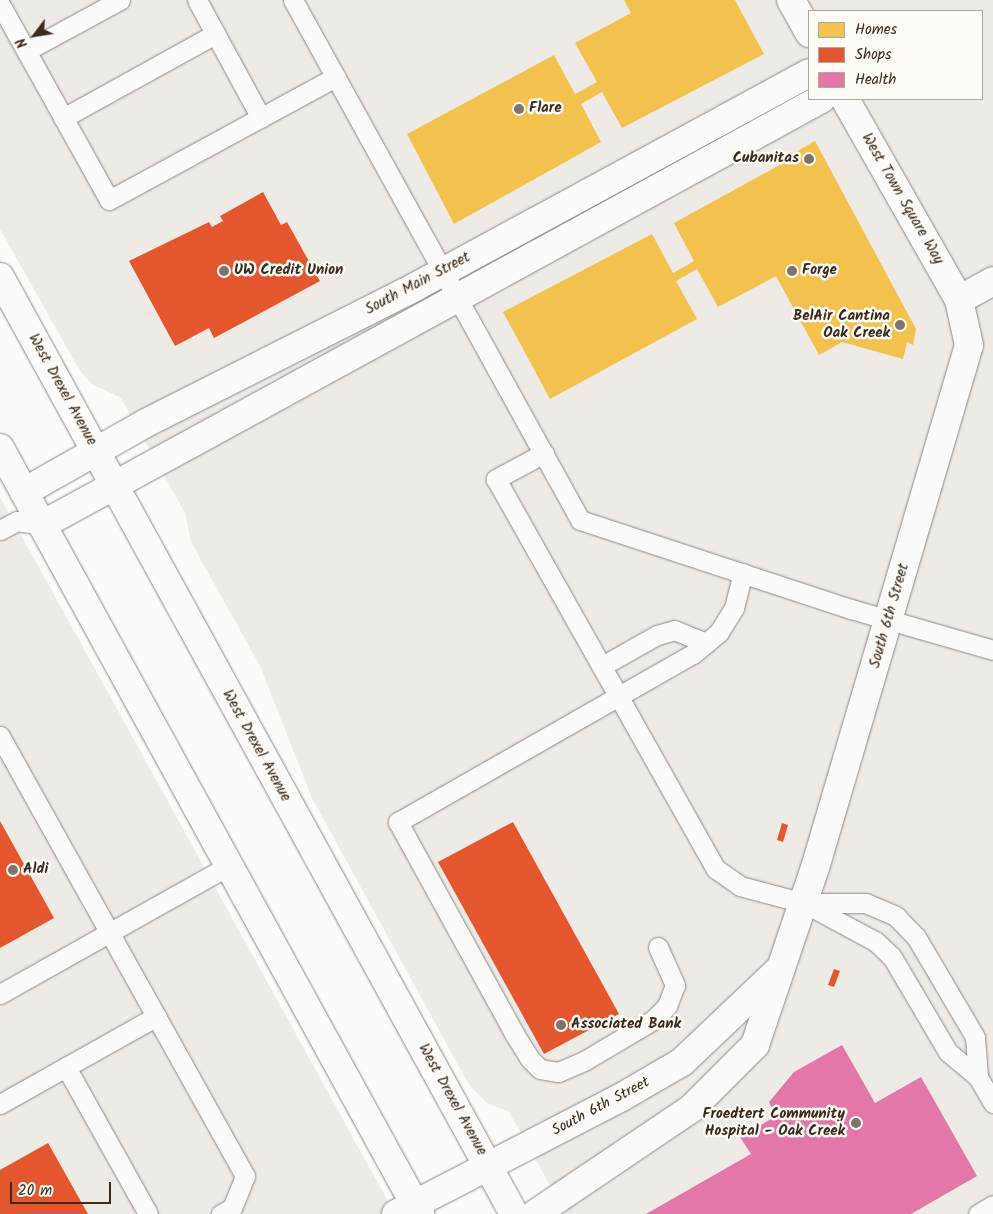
<!DOCTYPE html>
<style>
body{margin:0}
#map{position:relative;width:993px;height:1214px;overflow:hidden;background:#fcfbf8;font-family:Kalam,sans-serif}
div>[style]{position:absolute}
.built>*{inset:0;background:#eeebe7}
.green>*{inset:0;background:#edebe6}
.homes>*{inset:0;background:#f2c14e}
.shops>*{inset:0;background:#e4572e}
.health>*{inset:0;background:#e377a8}
.roads{filter:drop-shadow(0 0 1px #8d8985) drop-shadow(0 0 1px #8d8985)}
.service>*{height:19px;margin:-9.5px;padding:0 9.5px;transform-origin:9.5px;border-radius:9.5px;background:#fbfbf9}
.minor>*{height:28px;margin:-14px;padding:0 14px;transform-origin:14px;border-radius:14px;background:#fbfbf9}
.tertiary>*{height:28px;margin:-14px;padding:0 14px;transform-origin:14px;border-radius:14px;background:#fbfbf9}
.dots>*{width:14px;height:14px;translate:-50% -50%;box-sizing:border-box;border:2px solid #fdfcf7;border-radius:50%}
span{translate:-50% -50%;white-space:nowrap;text-align:center;line-height:1.15;-webkit-text-stroke:5px #fdfcf7;paint-order:stroke}
.poi-label{font-size:15px;color:#3b2a1e;font-weight:700}
.left{translate:0 -50%;text-align:left}
.right{translate:-100% -50%;text-align:right}
.street-label{font-size:15px;color:#3b2a1e}
.legend{position:absolute;left:808px;top:10px;width:175px;height:90px;box-sizing:border-box;background:#fdfcf7;border:1px solid #afa8a0;margin:0;padding:6px 9px;list-style:none;font-size:15px;color:#3b2a1e}
.legend li{display:flex;align-items:center;gap:10px;height:25px}
.legend b{width:25px;border:1px solid #afa8a0}
.north{position:absolute;left:10px;top:10px;width:50px;height:50px;-webkit-text-stroke:4px #fdfcf7;paint-order:stroke;rotate:239deg;font-size:14px;font-weight:700;line-height:20px;text-align:center;color:#3b2a1e}
.north::after{content:'';display:block;margin:auto;width:18px;height:22px;background:#3b2a1e;clip-path:polygon(50% 0,100% 100%,50% 72%,0 100%)}
.scale{position:absolute;left:10px;top:1182px;width:101px;height:22px;box-sizing:border-box;border:2px solid #3b2a1e;border-top:0;padding-left:6px;font-size:15px;line-height:18px;white-space:nowrap;color:#3b2a1e;-webkit-text-stroke:4px #fdfcf7;paint-order:stroke}
</style>
<div id="map">
<div class="built">
<div style="clip-path:polygon(evenodd,0 0,993px 0,993px 1214px,566px 1214px,509px 1112px,487px 1103px,469px 1085px,312px 798px,260px 666px,191px 542px,185px 513px,121px 398px,92px 384px,80px 371px,0 229px,0 0,809px 11px,982px 11px,982px 99px,809px 99px,809px 11px)"></div>
<div style="clip-path:polygon(0 497px,78px 638px,395px 1214px,0 1214px)"></div>
</div>
<div class="green">
<div style="clip-path:polygon(820px 0,993px 0,993px 250px,970px 252px,951px 242px,933px 211px,944px 176px,926px 141px,889px 132px,871px 99px,982px 99px,982px 11px,822px 11px)"></div>
</div>
<div class="homes">
<div style="clip-path:polygon(624px 0,735px 0,764px 54px,622px 128px,602px 92px,581px 104px,601px 142px,454px 224px,407px 134px,554px 55px,575px 94px,597px 82px,575px 43px,631px 13px)"></div>
<div style="clip-path:polygon(815px 141px,916px 329px,913px 345px,907px 342px,903px 359px,842px 342px,819px 355px,776px 276px,718px 307px,697px 269px,676px 281px,697px 319px,550px 399px,503px 312px,652px 234px,673px 273px,694px 261px,674px 223px,787px 161px,785px 158px)"></div>
</div>
<div class="shops">
<div style="clip-path:polygon(263px 192px,281px 225px,287px 222px,320px 281px,214px 338px,209px 328px,175px 346px,129px 261px,209px 222px,212px 227px,223px 221px,220px 216px)"></div>
<div style="clip-path:polygon(0 821px,54px 918px,0 948px)"></div>
<div style="clip-path:polygon(513px 822px,619px 1014px,544px 1054px,438px 862px)"></div>
<div style="clip-path:polygon(782px 823px,788px 825px,783px 842px,777px 840px)"></div>
<div style="clip-path:polygon(834px 969px,840px 971px,834px 987px,828px 985px)"></div>
<div style="clip-path:polygon(48px 1143px,88px 1214px,0 1214px,0 1170px)"></div>
</div>
<div class="health">
<div style="clip-path:polygon(842px 1045px,875px 1103px,921px 1077px,977px 1176px,911px 1214px,646px 1214px,751px 1154px,740px 1137px,776px 1116px,769px 1102px,794px 1072px)"></div>
</div>
<div class="roads">
<div class="service">
<div style="left:197px;top:0;width:134px;rotate:61.5deg"></div>
<div style="left:293px;top:0;width:594px;rotate:61.1deg"></div>
<div style="left:580px;top:520px;width:285px;rotate:18.2deg"></div>
<div style="left:851px;top:609px;width:148px;rotate:16.1deg"></div>
<div style="left:0;top:4px;width:224px;rotate:60.9deg"></div>
<div style="left:109px;top:200px;width:258px;rotate:-28.5deg"></div>
<div style="left:26px;top:51px;width:107px;rotate:-28.5deg"></div>
<div style="left:63px;top:118px;width:174px;rotate:-28.9deg"></div>
<div style="left:544px;top:453px;width:55px;rotate:151.6deg"></div>
<div style="left:496px;top:479px;width:448px;rotate:60.6deg"></div>
<div style="left:716px;top:869px;width:29px;rotate:35deg"></div>
<div style="left:740px;top:886px;width:66px;rotate:14.9deg"></div>
<div style="left:804px;top:903px;width:81px;rotate:28.2deg"></div>
<div style="left:875px;top:941px;width:23px;rotate:43deg"></div>
<div style="left:892px;top:957px;width:110px;rotate:59.5deg"></div>
<div style="left:948px;top:1052px;width:39px;rotate:40deg"></div>
<div style="left:978px;top:1077px;width:40px;rotate:-94.3deg"></div>
<div style="left:975px;top:1037px;width:116px;rotate:-120.5deg"></div>
<div style="left:916px;top:937px;width:29px;rotate:-134deg"></div>
<div style="left:896px;top:916px;width:33px;rotate:-157deg"></div>
<div style="left:866px;top:903px;width:62px;rotate:180deg"></div>
<div style="left:0;top:530px;width:19px;rotate:-28deg"></div>
<div style="left:17px;top:521px;width:25px;rotate:9deg"></div>
<div style="left:602px;top:666px;width:63px;rotate:-29.4deg"></div>
<div style="left:657px;top:635px;width:18px;rotate:-16deg"></div>
<div style="left:674px;top:630px;width:35px;rotate:22deg"></div>
<div style="left:0;top:736px;width:504px;rotate:60.89deg"></div>
<div style="left:245px;top:1176px;width:35px;rotate:112deg"></div>
<div style="left:232px;top:1208px;width:13px;rotate:151deg"></div>
<div style="left:658px;top:947px;width:42px;rotate:65.9deg"></div>
<div style="left:675px;top:985px;width:22px;rotate:111deg"></div>
<div style="left:667px;top:1006px;width:20px;rotate:135deg"></div>
<div style="left:653px;top:1020px;width:80px;rotate:149.3deg"></div>
<div style="left:584px;top:1061px;width:28px;rotate:157deg"></div>
<div style="left:558px;top:1072px;width:18px;rotate:-171deg"></div>
<div style="left:540px;top:1069px;width:14px;rotate:-135deg"></div>
<div style="left:530px;top:1059px;width:31px;rotate:-122deg"></div>
<div style="left:514px;top:1033px;width:241px;rotate:-118.8deg"></div>
<div style="left:398px;top:822px;width:339px;rotate:-29.7deg"></div>
<div style="left:693px;top:654px;width:34px;rotate:-40deg"></div>
<div style="left:719px;top:632px;width:28px;rotate:-58deg"></div>
<div style="left:734px;top:608px;width:36px;rotate:-76deg"></div>
<div style="left:0;top:994px;width:261px;rotate:-29.3deg"></div>
<div style="left:66px;top:1067px;width:104px;rotate:-29.3deg"></div>
<div style="left:978px;top:1077px;width:30px;rotate:60deg"></div>
<div style="left:0;top:1104px;width:76px;rotate:-29.3deg"></div>
<div style="left:66px;top:1067px;width:168px;rotate:60.8deg"></div>
<div style="left:978px;top:1214px;width:17px;rotate:-31deg"></div>
</div>
<div class="minor">
<div style="left:791px;top:0;width:38px;rotate:61deg"></div>
<div style="left:845px;top:99px;width:231px;rotate:60.4deg"></div>
<div style="left:24px;top:492px;width:140px;rotate:-29.5deg"></div>
<div style="left:146px;top:423px;width:301px;rotate:-26.8deg"></div>
<div style="left:415px;top:287px;width:448px;rotate:-28.5deg"></div>
<div style="left:42px;top:525px;width:888px;rotate:-28.67deg"></div>
</div>
<div class="tertiary">
<div style="left:0;top:277px;width:1069px;rotate:61.25deg"></div>
<div style="left:0;top:448px;width:874px;rotate:61.26deg"></div>
<div style="left:396px;top:1214px;width:252px;rotate:-27.4deg"></div>
<div style="left:620px;top:1098px;width:72px;rotate:-30.1deg"></div>
<div style="left:682px;top:1062px;width:134px;rotate:-43.5deg"></div>
<div style="left:535px;top:1214px;width:189px;rotate:-34deg"></div>
<div style="left:692px;top:1108px;width:89px;rotate:-45deg"></div>
<div style="left:755px;top:1045px;width:187px;rotate:-71.3deg"></div>
<div style="left:815px;top:868px;width:545px;rotate:-73.59deg"></div>
<div style="left:969px;top:345px;width:46px;rotate:-102.5deg"></div>
<div style="left:959px;top:300px;width:39px;rotate:-29deg"></div>
</div>
</div>
<div class="dots">
<div style="left:519px;top:109px;background:#7f736a"></div>
<div style="left:809px;top:159px;background:#7f736a"></div>
<div style="left:224px;top:271px;background:#7f736a"></div>
<div style="left:792px;top:271px;background:#7f736a"></div>
<div style="left:900px;top:325px;background:#7f736a"></div>
<div style="left:13px;top:870px;background:#7f736a"></div>
<div style="left:561px;top:1025px;background:#7f736a"></div>
<div style="left:856px;top:1123px;background:#7f736a"></div>
</div>
<div class="poi-label">
<span class="left" style="left:529px;top:109px">Flare</span>
<span class="right" style="left:799px;top:159px">Cubanitas</span>
<span class="left" style="left:234px;top:271px">UW Credit Union</span>
<span class="left" style="left:802px;top:271px">Forge</span>
<span class="right" style="left:890px;top:325px">BelAir Cantina<br>Oak Creek</span>
<span class="left" style="left:23px;top:870px">Aldi</span>
<span class="left" style="left:571px;top:1025px">Associated Bank</span>
<span class="right" style="left:845px;top:1123px">Froedtert Community<br>Hospital - Oak Creek</span>
</div>
<div class="street-label">
<span style="left:902px;top:199px;rotate:60deg">West Town Square Way</span>
<span style="left:418px;top:284px;rotate:-28deg">South Main Street</span>
<span style="left:62px;top:390px;rotate:61deg">West Drexel Avenue</span>
<span style="left:890px;top:616px;rotate:-74deg">South 6th Street</span>
<span style="left:256px;top:746px;rotate:61deg">West Drexel Avenue</span>
<span style="left:452px;top:1100px;rotate:61deg">West Drexel Avenue</span>
<span style="left:601px;top:1107px;rotate:-28deg">South 6th Street</span>
</div>
<ul class="legend">
<li><b style="height:14px;background:#f2c14e"></b>Homes</li>
<li><b style="height:14px;background:#e4572e"></b>Shops</li>
<li><b style="height:14px;background:#e377a8"></b>Health</li>
</ul>
<div class="north">N</div>
<div class="scale">20 m</div>
</div>
